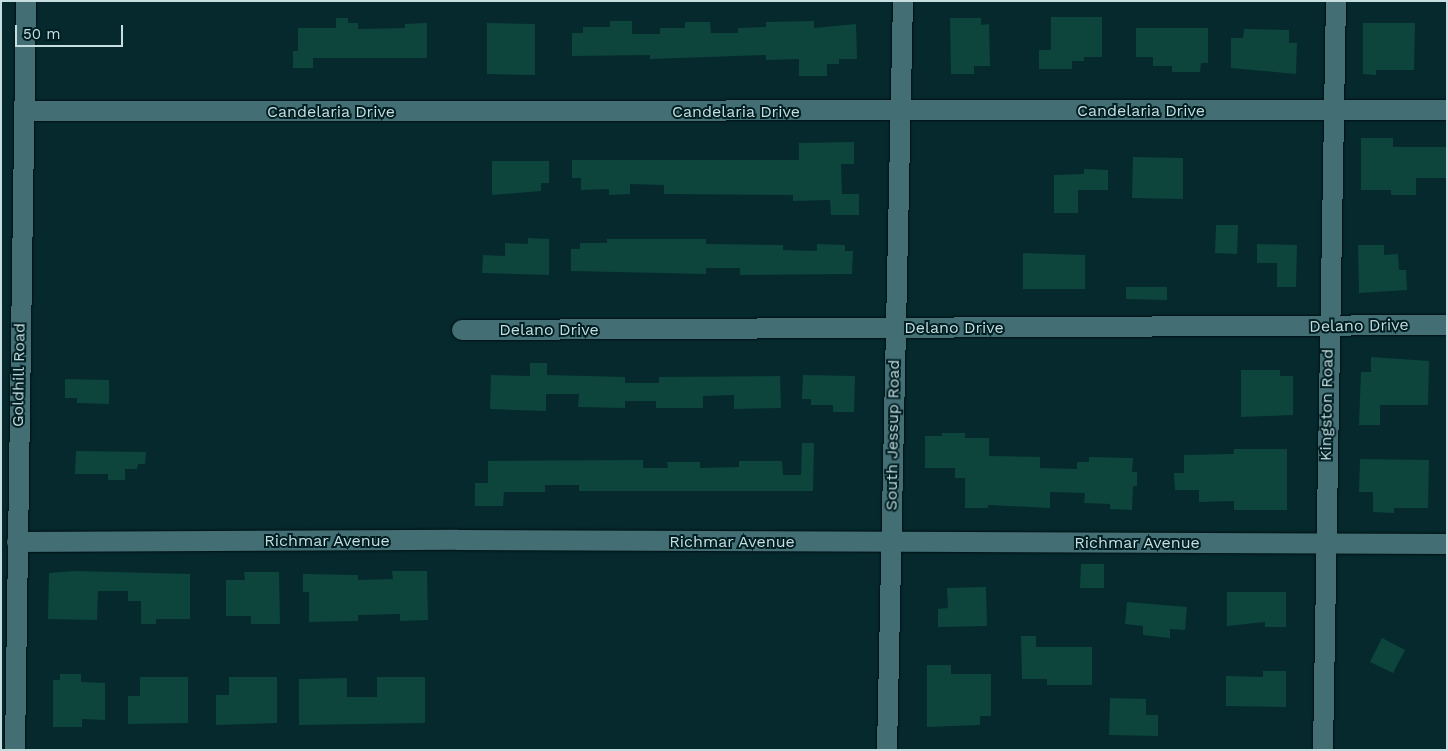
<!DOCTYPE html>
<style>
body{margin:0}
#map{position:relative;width:1448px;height:751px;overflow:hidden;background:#05292d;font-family:"Work Sans",sans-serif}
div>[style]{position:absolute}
.building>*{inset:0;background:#0d453d}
.roads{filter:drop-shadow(0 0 1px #001013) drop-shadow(0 0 1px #001013)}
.minor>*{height:20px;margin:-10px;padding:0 10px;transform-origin:10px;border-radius:10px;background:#426e74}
span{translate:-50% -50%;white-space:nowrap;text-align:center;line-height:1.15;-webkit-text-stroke:4px #001f23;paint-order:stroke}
.street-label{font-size:16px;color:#c7dee1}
.frame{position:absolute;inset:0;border:2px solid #c7dee1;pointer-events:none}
.scale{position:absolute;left:15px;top:25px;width:108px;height:22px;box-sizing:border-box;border:2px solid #c7dee1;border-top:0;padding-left:6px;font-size:15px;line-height:18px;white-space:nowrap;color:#c7dee1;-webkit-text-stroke:4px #001f23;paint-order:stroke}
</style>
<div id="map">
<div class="building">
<div style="clip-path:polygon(1051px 17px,1102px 17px,1102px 57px,1084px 57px,1084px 61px,1072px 61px,1072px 69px,1039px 69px,1039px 50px,1051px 50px)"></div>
<div style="clip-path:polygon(336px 18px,348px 18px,348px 23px,358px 23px,358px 29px,405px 28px,405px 24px,427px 23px,427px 58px,313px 58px,313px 68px,293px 68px,293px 51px,298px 51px,298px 28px,336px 28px)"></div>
<div style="clip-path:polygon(950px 18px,981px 18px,981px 25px,989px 24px,990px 66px,974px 66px,974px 74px,951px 74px)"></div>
<div style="clip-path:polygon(610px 21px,632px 21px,632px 34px,660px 34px,660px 28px,685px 28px,685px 22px,710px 22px,711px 33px,738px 33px,738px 28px,766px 27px,766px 22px,814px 21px,814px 28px,856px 24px,857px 59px,839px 59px,839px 64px,827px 64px,827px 76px,799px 76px,799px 59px,766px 60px,766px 55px,650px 59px,650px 55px,572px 56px,572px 33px,583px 33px,583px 27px,610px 27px)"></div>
<div style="clip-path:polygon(487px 23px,535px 24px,535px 75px,487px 74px)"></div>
<div style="clip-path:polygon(1363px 23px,1415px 23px,1414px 70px,1376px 70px,1376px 75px,1363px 74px)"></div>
<div style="clip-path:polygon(1136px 28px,1208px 28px,1208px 63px,1201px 63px,1200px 72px,1172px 72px,1172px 66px,1153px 66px,1153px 57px,1136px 57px)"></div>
<div style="clip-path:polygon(1244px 29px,1289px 30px,1289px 43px,1297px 43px,1296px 74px,1231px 68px,1231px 38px,1243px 38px)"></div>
<div style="clip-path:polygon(1361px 138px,1393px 138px,1393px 147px,1447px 147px,1447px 178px,1416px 178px,1416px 195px,1391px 195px,1391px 190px,1361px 190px)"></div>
<div style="clip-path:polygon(854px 142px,854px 164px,841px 164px,842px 194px,859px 194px,859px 215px,831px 215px,830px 200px,793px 201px,793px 195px,664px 194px,664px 185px,630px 184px,630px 194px,609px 195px,609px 189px,581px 190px,581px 178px,572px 178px,572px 160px,799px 160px,799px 143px)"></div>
<div style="clip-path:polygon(1133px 157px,1183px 158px,1183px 199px,1132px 198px)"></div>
<div style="clip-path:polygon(492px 161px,549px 161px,549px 183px,541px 183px,541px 191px,492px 195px)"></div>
<div style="clip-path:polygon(1084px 169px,1108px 170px,1108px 190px,1078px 190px,1078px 213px,1054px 213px,1054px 175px,1084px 174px)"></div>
<div style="clip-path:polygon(1216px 225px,1238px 225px,1237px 254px,1215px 253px)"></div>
<div style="clip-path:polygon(528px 238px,549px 239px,549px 275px,482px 273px,483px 255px,505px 256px,505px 243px,528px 244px)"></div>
<div style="clip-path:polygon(607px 239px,706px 239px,706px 244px,783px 245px,783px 250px,817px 251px,817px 244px,845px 245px,845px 251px,853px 251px,852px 274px,740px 275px,740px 268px,706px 268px,706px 274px,571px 271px,571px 249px,580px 249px,580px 243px,607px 243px)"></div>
<div style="clip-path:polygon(1257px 244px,1297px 245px,1296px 287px,1277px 287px,1277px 263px,1257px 263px)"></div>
<div style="clip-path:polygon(1358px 245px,1384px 245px,1384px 255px,1398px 254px,1399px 270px,1406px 270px,1407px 290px,1359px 293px)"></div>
<div style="clip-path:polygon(1023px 253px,1085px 255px,1085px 289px,1023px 289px)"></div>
<div style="clip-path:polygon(1126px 287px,1167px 287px,1167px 300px,1126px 299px)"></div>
<div style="clip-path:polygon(1371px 357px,1429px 361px,1428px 405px,1380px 405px,1380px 425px,1359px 425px,1361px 372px,1371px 372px)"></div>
<div style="clip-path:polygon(530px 363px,547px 363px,547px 375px,625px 377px,625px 383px,659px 383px,659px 377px,780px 376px,781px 408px,734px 409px,734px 395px,703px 396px,703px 408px,656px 408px,656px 401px,625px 401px,625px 408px,578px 407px,579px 394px,546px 394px,546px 411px,490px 409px,491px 375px,530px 376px)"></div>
<div style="clip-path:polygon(1241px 370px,1280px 370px,1280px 376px,1293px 376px,1293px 415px,1241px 417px)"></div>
<div style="clip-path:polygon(803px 375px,855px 376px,854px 412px,833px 412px,833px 405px,811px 405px,811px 399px,802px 399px)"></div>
<div style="clip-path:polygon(65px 379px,109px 380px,109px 404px,77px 403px,77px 398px,65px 398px)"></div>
<div style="clip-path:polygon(942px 433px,965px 433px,965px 438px,989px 438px,989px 456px,1040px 457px,1040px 468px,1077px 469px,1077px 462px,1089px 462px,1089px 457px,1133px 458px,1132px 472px,1137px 472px,1137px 486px,1133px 486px,1132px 510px,1110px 509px,1110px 504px,1084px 503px,1085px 493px,1050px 492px,1050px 508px,988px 505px,988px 508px,965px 508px,965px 478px,955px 478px,955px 468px,925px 468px,925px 436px,942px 436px)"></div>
<div style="clip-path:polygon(802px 443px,814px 443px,813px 491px,579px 491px,579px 485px,545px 485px,545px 492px,504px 492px,503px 506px,475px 506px,475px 483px,488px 483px,488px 461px,643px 460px,643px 468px,668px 468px,667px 462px,700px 462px,700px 468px,739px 467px,739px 461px,782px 461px,783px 475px,801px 475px)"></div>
<div style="clip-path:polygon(1234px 449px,1287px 449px,1287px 510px,1234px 510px,1234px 501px,1199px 502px,1199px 490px,1175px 490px,1174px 473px,1184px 473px,1184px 455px,1234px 454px)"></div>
<div style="clip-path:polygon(76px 451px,146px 452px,145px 464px,138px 464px,137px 469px,125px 469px,125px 480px,108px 480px,108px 474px,75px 474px)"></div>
<div style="clip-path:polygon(1360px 459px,1429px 460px,1428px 508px,1394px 508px,1394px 513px,1373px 512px,1373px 492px,1359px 492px)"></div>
<div style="clip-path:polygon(1081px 564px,1104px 564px,1104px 588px,1080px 588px)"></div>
<div style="clip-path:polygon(75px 571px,190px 574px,190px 619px,156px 619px,156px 624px,141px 624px,141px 601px,128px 601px,128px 591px,98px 591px,97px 620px,48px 619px,49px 573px)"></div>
<div style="clip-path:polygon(392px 571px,427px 571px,428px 620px,400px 621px,400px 614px,358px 615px,358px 621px,309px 622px,309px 592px,303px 592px,303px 574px,358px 575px,358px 580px,393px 579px)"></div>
<div style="clip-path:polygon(244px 572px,279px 572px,280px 624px,251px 624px,251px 616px,226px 616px,226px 580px,245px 580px)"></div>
<div style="clip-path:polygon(986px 587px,987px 626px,938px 627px,938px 609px,948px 608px,947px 588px)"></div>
<div style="clip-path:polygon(1227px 592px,1286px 592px,1286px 627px,1265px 627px,1265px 622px,1227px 626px)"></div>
<div style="clip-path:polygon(1127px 602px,1187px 607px,1185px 630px,1170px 629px,1170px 638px,1143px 635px,1143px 626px,1125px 624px)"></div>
<div style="clip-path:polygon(1021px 636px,1036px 636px,1036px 647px,1092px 647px,1092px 685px,1047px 685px,1047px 679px,1022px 679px)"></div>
<div style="clip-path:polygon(1382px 638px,1405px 650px,1393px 673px,1370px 662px)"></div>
<div style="clip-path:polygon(927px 665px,951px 665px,951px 674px,991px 674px,991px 716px,980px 716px,980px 725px,927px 727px)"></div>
<div style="clip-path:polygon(1263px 671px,1286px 671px,1286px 707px,1226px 706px,1226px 676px,1263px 677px)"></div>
<div style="clip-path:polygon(60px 674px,81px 674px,81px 682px,105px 683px,105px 720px,82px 719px,82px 727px,53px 727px,53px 680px,60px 680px)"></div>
<div style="clip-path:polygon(140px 677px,188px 677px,188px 723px,128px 724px,128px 696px,140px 696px)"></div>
<div style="clip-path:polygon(229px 677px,277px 677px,277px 723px,216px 725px,216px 695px,229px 695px)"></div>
<div style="clip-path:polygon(377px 677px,425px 677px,425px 723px,299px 725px,299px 679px,347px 678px,347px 697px,377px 697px)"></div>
<div style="clip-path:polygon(1110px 698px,1146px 699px,1146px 715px,1158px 715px,1158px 736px,1109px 735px)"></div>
</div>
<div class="roads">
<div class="minor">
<div style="left:25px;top:111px;width:1422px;rotate:-0.04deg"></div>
<div style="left:462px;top:330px;width:985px;rotate:-0.29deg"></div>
<div style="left:17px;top:542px;width:441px;rotate:-0.3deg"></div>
<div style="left:458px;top:540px;width:989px;rotate:0.23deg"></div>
<div style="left:15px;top:750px;width:749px;rotate:-89.16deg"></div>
<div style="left:887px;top:750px;width:749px;rotate:-88.78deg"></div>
<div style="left:1323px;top:750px;width:749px;rotate:-89.01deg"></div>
</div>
</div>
<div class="street-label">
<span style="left:1141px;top:111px">Candelaria Drive</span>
<span style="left:331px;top:112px">Candelaria Drive</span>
<span style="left:736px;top:112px">Candelaria Drive</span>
<span style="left:1359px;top:326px;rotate:-1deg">Delano Drive</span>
<span style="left:954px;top:328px">Delano Drive</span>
<span style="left:549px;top:330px">Delano Drive</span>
<span style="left:19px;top:375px;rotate:-89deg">Goldhill Road</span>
<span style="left:1327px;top:405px;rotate:-89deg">Kingston Road</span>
<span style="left:893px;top:435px;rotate:-89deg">South Jessup Road</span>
<span style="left:327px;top:541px">Richmar Avenue</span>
<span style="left:732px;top:542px">Richmar Avenue</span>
<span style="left:1137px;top:543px">Richmar Avenue</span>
</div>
<div class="frame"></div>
<div class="scale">50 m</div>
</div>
